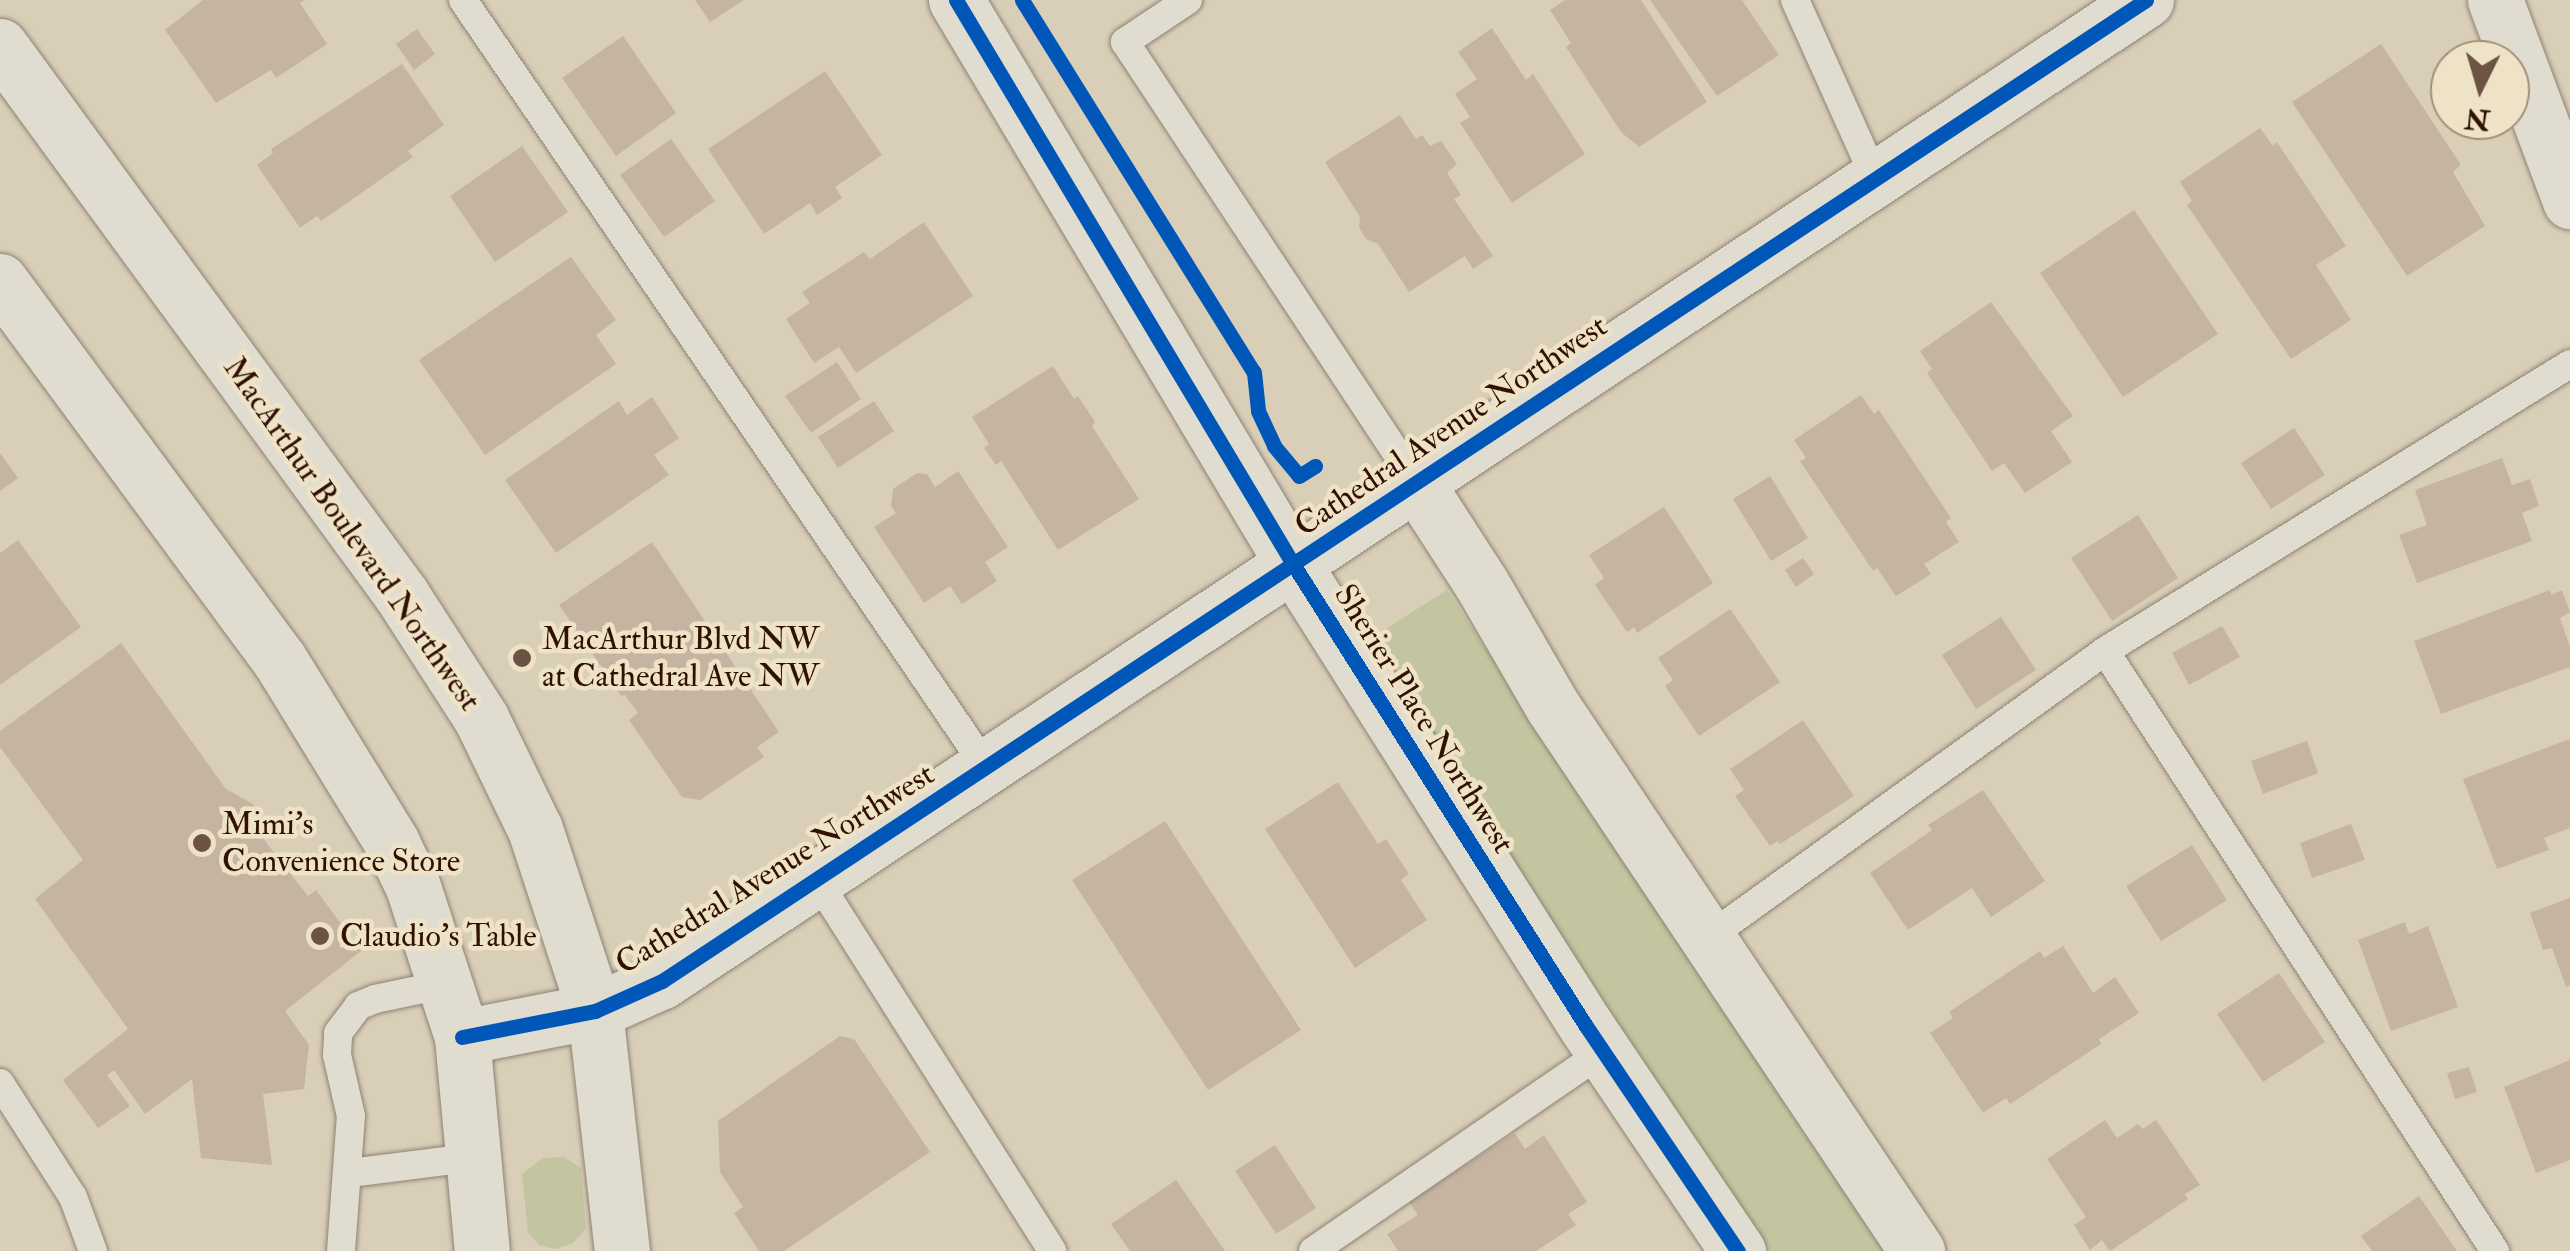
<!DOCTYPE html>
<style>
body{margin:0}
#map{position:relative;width:2570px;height:1251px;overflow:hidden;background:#d9ceb7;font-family:"IM FELL Double Pica",serif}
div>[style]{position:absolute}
.green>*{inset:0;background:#c2c59f}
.building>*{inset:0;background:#c6b4a2}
.roads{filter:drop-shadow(0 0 2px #8d8374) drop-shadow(0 0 2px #8d8374)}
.lane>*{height:28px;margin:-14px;padding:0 14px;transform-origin:14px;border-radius:14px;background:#e1dcd0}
.street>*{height:55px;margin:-27.5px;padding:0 27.5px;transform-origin:27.5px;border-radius:27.5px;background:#e1dcd0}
.secondary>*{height:55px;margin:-27.5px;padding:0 27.5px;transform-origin:27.5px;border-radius:27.5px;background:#e1dcd0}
.cycleway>*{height:15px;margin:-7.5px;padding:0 7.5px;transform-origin:7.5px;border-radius:7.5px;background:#0057b8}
.dots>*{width:28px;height:28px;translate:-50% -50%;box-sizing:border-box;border:5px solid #efe3c7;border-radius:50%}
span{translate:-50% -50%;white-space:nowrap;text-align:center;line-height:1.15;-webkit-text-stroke:9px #efe3c7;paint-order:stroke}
.street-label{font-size:32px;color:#311105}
.poi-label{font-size:32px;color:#311105}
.left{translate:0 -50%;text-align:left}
.north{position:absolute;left:2430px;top:40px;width:100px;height:100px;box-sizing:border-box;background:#efe3c7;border:2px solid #a38f79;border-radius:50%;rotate:185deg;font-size:28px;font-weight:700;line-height:40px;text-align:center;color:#311105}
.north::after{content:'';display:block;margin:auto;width:35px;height:45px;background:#6c5343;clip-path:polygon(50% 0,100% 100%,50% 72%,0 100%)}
</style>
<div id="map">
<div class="green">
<div style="clip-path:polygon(1447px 590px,1885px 1251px,1769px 1251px,1367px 641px)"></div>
<div style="clip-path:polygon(564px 1157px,581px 1168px,586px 1229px,573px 1243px,556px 1249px,539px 1245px,528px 1233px,522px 1174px,543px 1158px)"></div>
</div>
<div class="building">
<div style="clip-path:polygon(203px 0,305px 0,300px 3px,327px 44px,276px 78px,271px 70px,216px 103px,165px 30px)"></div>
<div style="clip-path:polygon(695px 0,744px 0,710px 22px)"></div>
<div style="clip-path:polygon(1565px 0,1641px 0,1707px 102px,1639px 147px,1621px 132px,1566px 47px,1571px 43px,1550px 10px)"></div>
<div style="clip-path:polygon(1650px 0,1742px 0,1779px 55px,1717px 96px)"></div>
<div style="clip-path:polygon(1492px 28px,1526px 80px,1533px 74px,1585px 154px,1512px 203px,1460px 123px,1470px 117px,1455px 94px,1477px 79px,1458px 52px)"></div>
<div style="clip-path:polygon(417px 29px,435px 54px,414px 70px,396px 44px)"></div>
<div style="clip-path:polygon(623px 36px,676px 113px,616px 156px,562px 78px)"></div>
<div style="clip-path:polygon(2381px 44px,2461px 165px,2453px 172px,2485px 226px,2407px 276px,2292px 102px)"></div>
<div style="clip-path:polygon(402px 64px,444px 125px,408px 151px,413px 157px,321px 221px,317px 216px,300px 228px,257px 165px,273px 153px,271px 149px)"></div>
<div style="clip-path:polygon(825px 71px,882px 155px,835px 187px,842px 198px,817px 215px,810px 203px,764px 234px,708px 149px)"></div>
<div style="clip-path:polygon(1400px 115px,1416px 139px,1422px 135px,1430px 146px,1441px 141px,1457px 164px,1447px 173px,1461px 195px,1454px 199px,1493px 256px,1473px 269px,1465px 256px,1409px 292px,1378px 244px,1366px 239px,1359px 227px,1360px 217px,1325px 162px)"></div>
<div style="clip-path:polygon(2260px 128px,2273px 146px,2277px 142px,2346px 246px,2316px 265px,2351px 320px,2291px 359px,2187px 205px,2192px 201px,2180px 182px)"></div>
<div style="clip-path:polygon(671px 139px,715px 201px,664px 237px,620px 175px)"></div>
<div style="clip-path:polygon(522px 146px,568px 212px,495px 262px,450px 196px)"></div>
<div style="clip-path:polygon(2134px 210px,2218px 334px,2123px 397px,2040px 273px)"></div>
<div style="clip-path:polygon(924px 222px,973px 296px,856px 373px,839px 347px,814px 363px,786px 319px,810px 303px,802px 292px,864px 252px,870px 259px)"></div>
<div style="clip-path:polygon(571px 257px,616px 320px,596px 335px,616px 364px,485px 455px,419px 360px)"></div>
<div style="clip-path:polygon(1991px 302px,2073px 416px,2051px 431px,2072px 462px,2025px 493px,2004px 463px,1992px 471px,1927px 373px,1932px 369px,1920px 351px)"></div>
<div style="clip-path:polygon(837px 362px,861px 399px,811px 433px,785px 396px)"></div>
<div style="clip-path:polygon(1053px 366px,1074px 399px,1078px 396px,1095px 422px,1092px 426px,1139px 499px,1058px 550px,1001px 461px,996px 465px,984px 448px,989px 444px,972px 417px)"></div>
<div style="clip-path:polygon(1861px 395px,1874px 414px,1879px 410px,1951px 518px,1946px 522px,1959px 542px,1924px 564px,1931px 574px,1896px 596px,1877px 568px,1873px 571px,1800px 461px,1806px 458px,1794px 440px)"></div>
<div style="clip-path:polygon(652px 397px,679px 438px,654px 455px,669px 475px,556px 553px,505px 480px,619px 401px,627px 415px)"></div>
<div style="clip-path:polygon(874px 401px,894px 431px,838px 468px,818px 437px)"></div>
<div style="clip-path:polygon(2294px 428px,2325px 475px,2271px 509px,2241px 463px)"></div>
<div style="clip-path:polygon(0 453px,18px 478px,0 491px)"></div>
<div style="clip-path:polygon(2502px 458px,2512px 485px,2530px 479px,2539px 506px,2522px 513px,2532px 541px,2417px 583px,2399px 535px,2427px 525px,2415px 490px)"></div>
<div style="clip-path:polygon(958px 471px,1008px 547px,985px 562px,997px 581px,962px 604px,950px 586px,924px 603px,874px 527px,896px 513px,891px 506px,893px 489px,917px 473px,927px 474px,935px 487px)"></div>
<div style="clip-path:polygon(1770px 476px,1808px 538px,1771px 561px,1733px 499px)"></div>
<div style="clip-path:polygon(1664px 507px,1713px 583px,1637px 633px,1634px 627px,1627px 632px,1595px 585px,1604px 578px,1589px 555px)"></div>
<div style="clip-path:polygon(2138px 515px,2178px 578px,2112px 621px,2071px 558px)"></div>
<div style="clip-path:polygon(18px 540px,81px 627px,0 685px,0 553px)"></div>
<div style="clip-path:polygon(652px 542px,779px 732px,757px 747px,764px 757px,700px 800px,682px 797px,629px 720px,638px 713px,624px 694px,622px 697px,559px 605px)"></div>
<div style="clip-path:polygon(1803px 558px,1814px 574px,1796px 587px,1785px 570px)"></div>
<div style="clip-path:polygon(2550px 590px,2551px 595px,2562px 590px,2570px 612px,2560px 618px,2570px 647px,2570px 667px,2441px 714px,2414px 641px)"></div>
<div style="clip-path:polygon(1730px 609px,1780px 682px,1699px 736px,1665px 686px,1673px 680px,1658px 658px)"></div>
<div style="clip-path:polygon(2001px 617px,2036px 670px,1976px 709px,1942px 655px)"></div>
<div style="clip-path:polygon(2222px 626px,2240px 657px,2189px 685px,2172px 653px)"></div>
<div style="clip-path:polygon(121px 643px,226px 789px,253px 804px,262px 837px,275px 854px,308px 896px,316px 890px,361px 951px,285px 1011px,309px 1045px,304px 1089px,263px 1094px,272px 1165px,201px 1158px,192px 1079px,145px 1114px,114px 1070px,107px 1075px,130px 1106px,98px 1128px,63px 1080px,128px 1029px,35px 899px,83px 860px,0 747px,0 731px)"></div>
<div style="clip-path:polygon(1803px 720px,1854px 796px,1780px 844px,1778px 841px,1770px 846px,1735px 796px,1744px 790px,1730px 769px)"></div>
<div style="clip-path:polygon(2570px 739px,2570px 828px,2544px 838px,2549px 850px,2497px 869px,2463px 779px)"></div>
<div style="clip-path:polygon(2307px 741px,2318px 773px,2263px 794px,2251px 761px)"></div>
<div style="clip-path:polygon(1338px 782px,1378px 844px,1386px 839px,1409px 874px,1401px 880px,1427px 920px,1355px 968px,1265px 829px)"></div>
<div style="clip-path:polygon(1983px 790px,2045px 881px,1991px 917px,1972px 888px,1908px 930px,1870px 873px,1932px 830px,1928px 825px)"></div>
<div style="clip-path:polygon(1165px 821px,1301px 1030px,1208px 1090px,1072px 880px)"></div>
<div style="clip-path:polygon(2351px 824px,2365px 860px,2312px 878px,2300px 843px)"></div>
<div style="clip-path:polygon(2192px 845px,2227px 900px,2161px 941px,2126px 886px)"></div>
<div style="clip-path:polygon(2570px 898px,2570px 985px,2566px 987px,2552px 948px,2543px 950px,2530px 913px)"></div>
<div style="clip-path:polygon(2405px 922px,2409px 934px,2428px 926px,2458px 1007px,2391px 1031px,2358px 940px)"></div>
<div style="clip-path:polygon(2063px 946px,2093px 993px,2115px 977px,2139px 1013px,2099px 1039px,2101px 1044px,2010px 1104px,2006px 1098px,1983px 1113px,1930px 1033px,1953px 1018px,1949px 1012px,2040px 951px,2044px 958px)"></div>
<div style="clip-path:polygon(2279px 973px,2325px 1042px,2263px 1082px,2217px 1014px)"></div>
<div style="clip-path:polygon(840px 1036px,854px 1039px,930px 1152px,784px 1251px,759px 1251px,734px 1213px,743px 1207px,720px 1172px,718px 1121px)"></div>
<div style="clip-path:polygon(2570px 1060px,2570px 1160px,2536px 1173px,2504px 1087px)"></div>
<div style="clip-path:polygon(2469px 1067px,2477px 1092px,2455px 1099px,2447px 1073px)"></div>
<div style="clip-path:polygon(2105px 1120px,2117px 1138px,2138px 1124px,2143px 1129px,2156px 1120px,2200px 1185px,2185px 1194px,2188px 1199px,2110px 1251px,2102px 1240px,2090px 1250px,2074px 1225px,2086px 1217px,2047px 1159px)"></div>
<div style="clip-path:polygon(1515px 1133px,1525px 1149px,1544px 1135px,1587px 1202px,1568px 1214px,1576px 1225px,1536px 1251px,1398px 1251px,1387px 1234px,1418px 1215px,1409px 1202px)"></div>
<div style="clip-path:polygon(1275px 1145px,1316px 1208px,1276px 1234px,1235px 1171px)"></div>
<div style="clip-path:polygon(1176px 1180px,1225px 1251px,1130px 1251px,1111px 1224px)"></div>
<div style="clip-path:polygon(2419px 1196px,2457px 1251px,2372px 1251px,2361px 1236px)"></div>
</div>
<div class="roads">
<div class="lane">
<div style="left:463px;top:0;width:928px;rotate:55.71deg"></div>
<div style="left:1188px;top:0;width:76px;rotate:146.3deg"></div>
<div style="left:1125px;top:42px;width:526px;rotate:56.55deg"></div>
<div style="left:1795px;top:0;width:195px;rotate:65.8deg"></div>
<div style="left:2105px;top:651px;width:716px;rotate:56.98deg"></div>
<div style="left:817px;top:880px;width:439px;rotate:57.6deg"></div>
<div style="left:1706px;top:939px;width:492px;rotate:-35.8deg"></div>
<div style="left:2105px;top:651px;width:546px;rotate:-31.68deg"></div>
<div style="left:0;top:1083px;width:135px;rotate:57.4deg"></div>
<div style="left:73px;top:1197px;width:58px;rotate:69.7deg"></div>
<div style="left:350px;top:1173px;width:127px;rotate:-7.2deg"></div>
<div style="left:341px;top:1251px;width:135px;rotate:-85.8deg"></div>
<div style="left:351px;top:1116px;width:63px;rotate:-102.9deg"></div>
<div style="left:337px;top:1055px;width:22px;rotate:-87deg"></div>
<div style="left:338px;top:1033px;width:34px;rotate:-53deg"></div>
<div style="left:358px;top:1006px;width:18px;rotate:-22deg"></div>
<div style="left:375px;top:999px;width:73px;rotate:-11.9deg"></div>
<div style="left:1313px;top:1251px;width:352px;rotate:-34.5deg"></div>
</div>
<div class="street">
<div style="left:956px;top:0;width:657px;rotate:59.14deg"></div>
<div style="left:1293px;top:564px;width:547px;rotate:57.62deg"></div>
<div style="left:1586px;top:1026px;width:272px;rotate:56deg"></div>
<div style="left:2495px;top:0;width:215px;rotate:69.5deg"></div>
<div style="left:1415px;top:481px;width:121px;rotate:57.1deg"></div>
<div style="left:1481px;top:583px;width:143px;rotate:59.9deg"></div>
<div style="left:1553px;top:707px;width:655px;rotate:56.21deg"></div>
<div style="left:462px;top:1037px;width:136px;rotate:-11.1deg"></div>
<div style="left:595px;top:1011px;width:73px;rotate:-24.1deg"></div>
<div style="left:662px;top:981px;width:1779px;rotate:-33.47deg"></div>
</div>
<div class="secondary">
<div style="left:0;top:46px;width:679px;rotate:53.81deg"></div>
<div style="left:401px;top:594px;width:148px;rotate:57.2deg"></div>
<div style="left:481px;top:718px;width:123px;rotate:64.1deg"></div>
<div style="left:535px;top:829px;width:192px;rotate:71.8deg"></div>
<div style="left:595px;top:1011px;width:242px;rotate:83.6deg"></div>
<div style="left:0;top:281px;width:470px;rotate:53.6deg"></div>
<div style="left:279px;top:659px;width:216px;rotate:58.4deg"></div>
<div style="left:392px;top:843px;width:49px;rotate:64.5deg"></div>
<div style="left:413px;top:887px;width:158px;rotate:71.9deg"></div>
<div style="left:462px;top:1037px;width:215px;rotate:84.7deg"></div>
</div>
</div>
<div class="cycleway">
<div style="left:956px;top:0;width:657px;rotate:59.14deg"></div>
<div style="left:1293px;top:564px;width:547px;rotate:57.62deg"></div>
<div style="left:1586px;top:1026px;width:272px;rotate:56deg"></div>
<div style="left:1022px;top:0;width:438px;rotate:58.1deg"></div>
<div style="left:1254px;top:372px;width:39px;rotate:84deg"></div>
<div style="left:1258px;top:411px;width:38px;rotate:65deg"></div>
<div style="left:1274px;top:446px;width:39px;rotate:50deg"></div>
<div style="left:1299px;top:476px;width:19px;rotate:-32deg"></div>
<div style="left:462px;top:1037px;width:136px;rotate:-11.1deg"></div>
<div style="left:595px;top:1011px;width:73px;rotate:-24.1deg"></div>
<div style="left:662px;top:981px;width:1779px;rotate:-33.47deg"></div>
</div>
<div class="dots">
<div style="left:522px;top:658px;background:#6c5343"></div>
<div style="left:202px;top:843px;background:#6c5343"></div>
<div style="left:320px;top:936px;background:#6c5343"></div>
</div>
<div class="street-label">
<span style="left:1451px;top:426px;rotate:-34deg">Cathedral Avenue Northwest</span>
<span style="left:352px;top:534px;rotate:55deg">MacArthur Boulevard Northwest</span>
<span style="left:1424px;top:719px;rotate:58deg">Sherier Place Northwest</span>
<span style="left:775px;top:869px;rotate:-32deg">Cathedral Avenue Northwest</span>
</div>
<div class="poi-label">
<span class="left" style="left:542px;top:658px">MacArthur Blvd NW<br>at Cathedral Ave NW</span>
<span class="left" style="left:222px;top:843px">Mimi's<br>Convenience Store</span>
<span class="left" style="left:340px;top:936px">Claudio's Table</span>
</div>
<div class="north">N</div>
</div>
